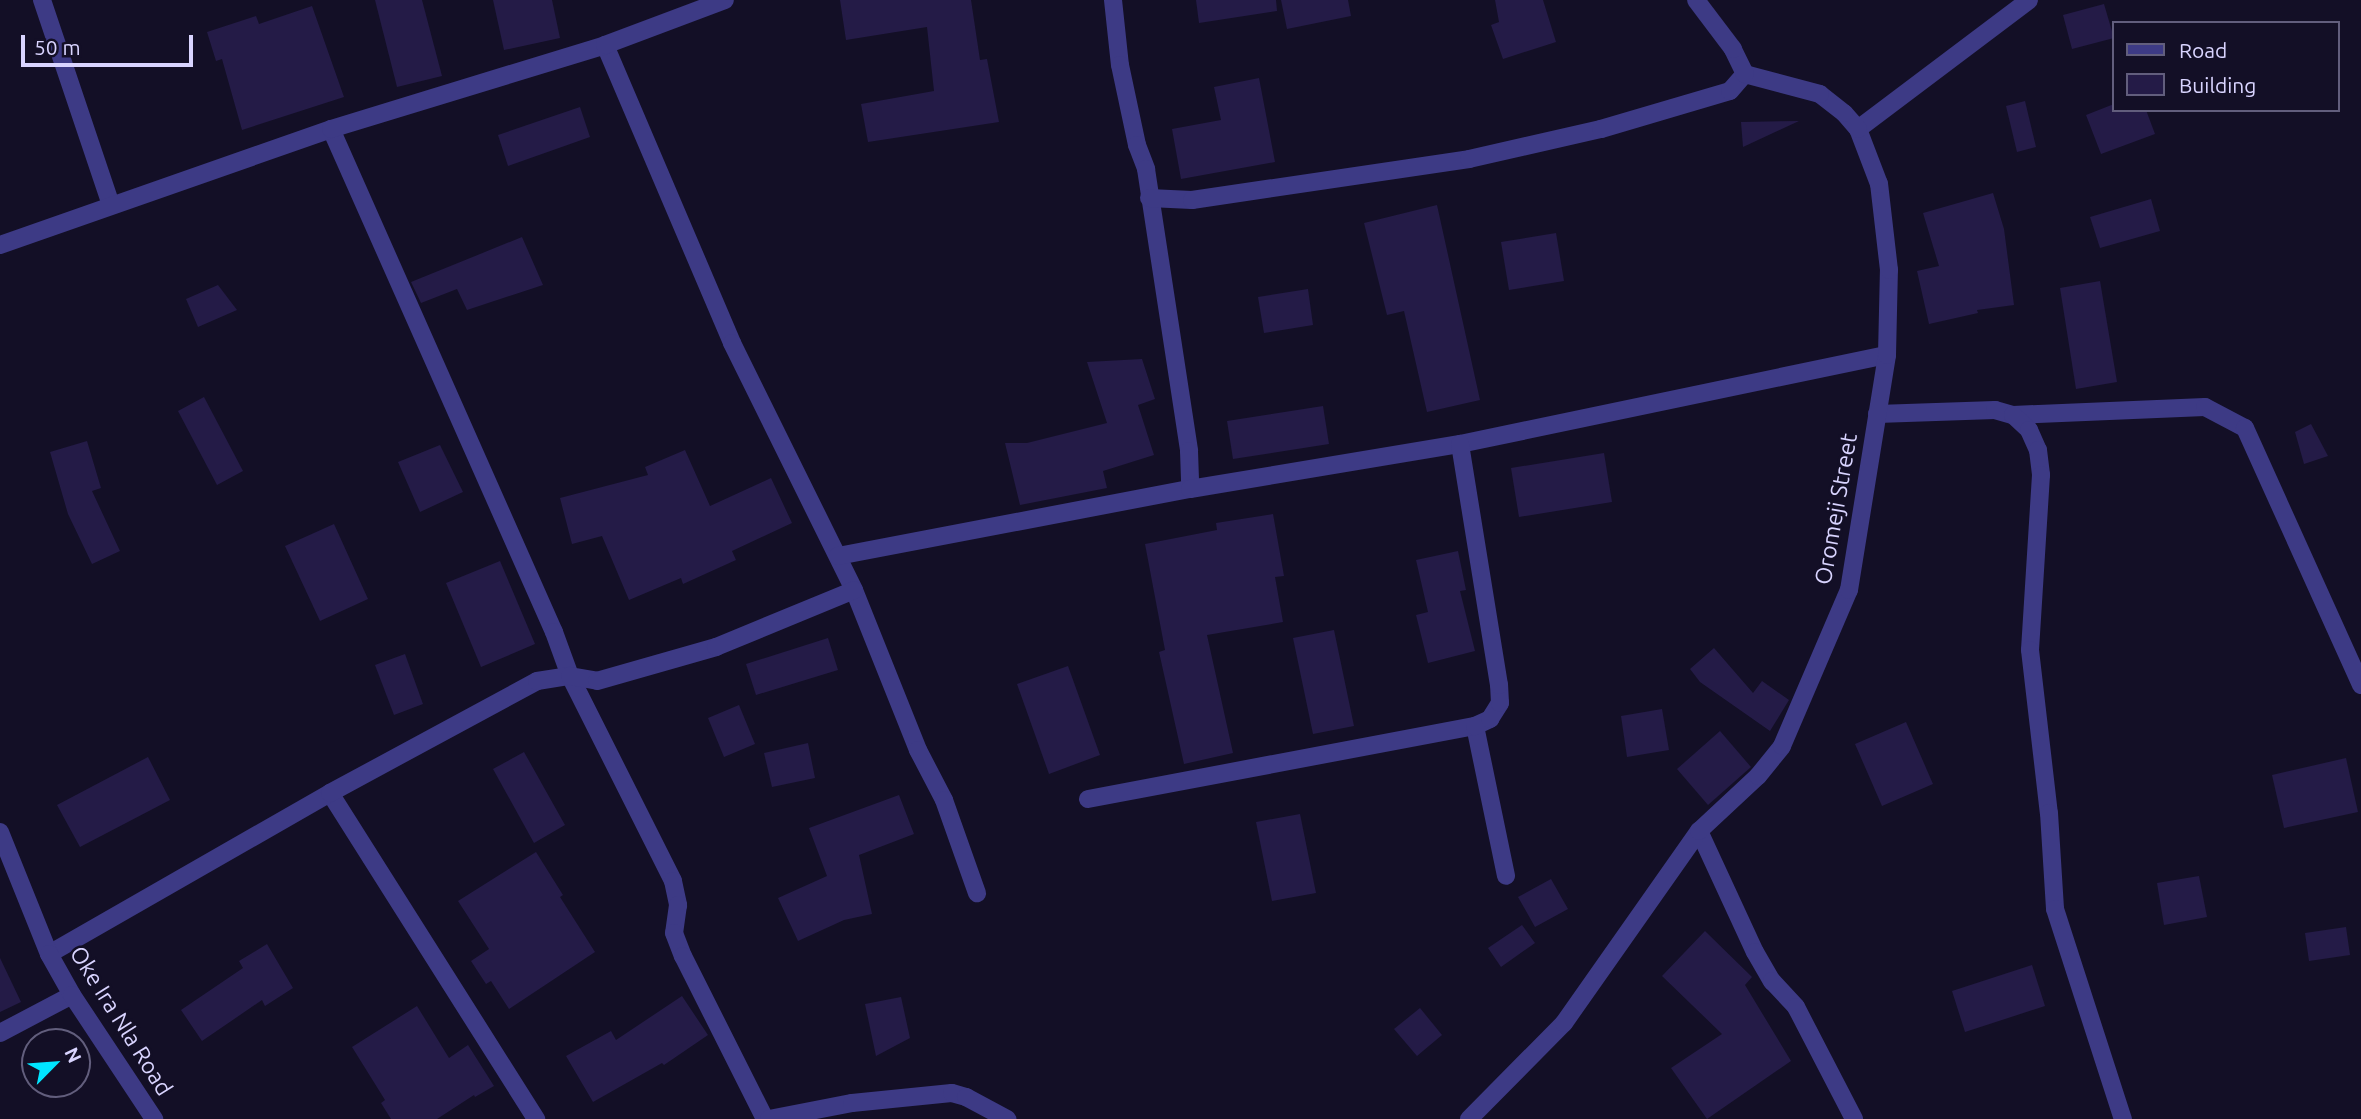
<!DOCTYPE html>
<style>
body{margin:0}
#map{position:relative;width:2361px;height:1119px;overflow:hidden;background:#130f26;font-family:Ubuntu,sans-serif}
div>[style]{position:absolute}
.building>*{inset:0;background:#241b47}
.minor>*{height:18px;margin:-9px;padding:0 9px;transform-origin:9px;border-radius:9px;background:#3d3a85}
.tertiary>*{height:18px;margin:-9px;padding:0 9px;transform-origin:9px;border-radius:9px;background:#3d3a85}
span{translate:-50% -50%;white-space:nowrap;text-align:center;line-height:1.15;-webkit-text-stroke:5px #130f26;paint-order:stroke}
.street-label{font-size:23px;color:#d9d4ff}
.legend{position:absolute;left:2112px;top:21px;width:228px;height:91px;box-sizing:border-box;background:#130f26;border:2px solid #625e7d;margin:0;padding:9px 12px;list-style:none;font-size:21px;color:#d9d4ff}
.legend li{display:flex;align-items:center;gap:14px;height:35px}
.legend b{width:35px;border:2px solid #625e7d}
.north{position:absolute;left:21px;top:1028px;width:70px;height:70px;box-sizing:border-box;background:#130f26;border:2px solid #625e7d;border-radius:50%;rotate:65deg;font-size:19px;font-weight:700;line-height:28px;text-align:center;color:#d9d4ff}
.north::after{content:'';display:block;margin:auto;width:24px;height:32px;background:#00e5ff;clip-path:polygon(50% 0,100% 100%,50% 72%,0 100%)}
.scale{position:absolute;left:21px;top:35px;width:172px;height:32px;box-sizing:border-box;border:4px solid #d9d4ff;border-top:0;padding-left:9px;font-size:21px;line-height:24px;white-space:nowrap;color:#d9d4ff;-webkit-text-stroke:5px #130f26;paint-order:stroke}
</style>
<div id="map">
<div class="building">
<div style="clip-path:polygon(375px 0,422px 0,442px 76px,397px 87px)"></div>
<div style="clip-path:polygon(493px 0,552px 0,560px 38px,504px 50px)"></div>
<div style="clip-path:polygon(840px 0,971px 0,980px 60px,987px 59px,999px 122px,868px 142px,861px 104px,934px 91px,927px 27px,846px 40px)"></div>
<div style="clip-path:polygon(1196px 0,1276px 0,1277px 11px,1199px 23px)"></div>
<div style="clip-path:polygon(1281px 0,1348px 0,1351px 16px,1287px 29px)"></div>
<div style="clip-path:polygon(1495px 0,1543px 0,1556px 42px,1503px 59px,1491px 25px,1499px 22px)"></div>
<div style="clip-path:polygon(2104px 4px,2114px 38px,2072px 49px,2063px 15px)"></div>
<div style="clip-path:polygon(312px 6px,344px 97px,242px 130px,222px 59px,216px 61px,207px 32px,256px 16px,259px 24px)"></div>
<div style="clip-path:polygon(1259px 78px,1275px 162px,1181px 179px,1172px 129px,1221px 120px,1214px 87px)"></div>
<div style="clip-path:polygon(2025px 101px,2036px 147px,2017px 152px,2006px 106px)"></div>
<div style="clip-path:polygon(2114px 104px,2114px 110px,2146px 110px,2155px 134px,2101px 154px,2086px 115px)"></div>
<div style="clip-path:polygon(580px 107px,590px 137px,508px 166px,498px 135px)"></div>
<div style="clip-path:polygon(1799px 121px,1743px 147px,1741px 122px)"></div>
<div style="clip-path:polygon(1993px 193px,2004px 229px,2014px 305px,1977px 310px,1978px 313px,1929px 324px,1917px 271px,1939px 266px,1923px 213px)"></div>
<div style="clip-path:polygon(2151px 199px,2160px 231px,2100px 248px,2090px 217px)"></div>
<div style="clip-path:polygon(1437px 205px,1480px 400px,1427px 412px,1404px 311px,1387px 315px,1364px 223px)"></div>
<div style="clip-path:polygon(1556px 233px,1564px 281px,1509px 290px,1501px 242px)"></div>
<div style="clip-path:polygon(522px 237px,543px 285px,467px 310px,457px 289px,421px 303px,411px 282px)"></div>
<div style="clip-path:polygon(2100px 281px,2117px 382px,2076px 389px,2060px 288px)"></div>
<div style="clip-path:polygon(218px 285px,237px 310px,198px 327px,186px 299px)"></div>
<div style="clip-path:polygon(1308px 289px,1313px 325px,1264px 333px,1258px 297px)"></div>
<div style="clip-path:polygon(1142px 359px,1155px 399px,1138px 405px,1154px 455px,1103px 471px,1107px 488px,1020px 505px,1005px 443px,1027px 443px,1107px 423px,1087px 362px)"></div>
<div style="clip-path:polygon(204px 397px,243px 471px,217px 485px,178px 411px)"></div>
<div style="clip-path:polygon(1323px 406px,1329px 444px,1233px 459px,1227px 421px)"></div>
<div style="clip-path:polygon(2311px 424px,2328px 456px,2304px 464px,2295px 432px)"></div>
<div style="clip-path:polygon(87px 441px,101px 488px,92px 491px,120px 551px,92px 564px,68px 514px,50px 452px)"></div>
<div style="clip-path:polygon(440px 445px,463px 492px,420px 512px,398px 462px)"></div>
<div style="clip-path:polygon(685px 450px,710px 506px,771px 478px,792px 523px,732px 551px,736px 560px,683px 584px,681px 578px,629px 600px,602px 536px,572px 544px,560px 498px,648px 475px,645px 467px)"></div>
<div style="clip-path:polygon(1604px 453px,1612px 502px,1519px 517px,1511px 468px)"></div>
<div style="clip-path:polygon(1273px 514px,1284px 576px,1275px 577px,1283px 622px,1207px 635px,1233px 753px,1184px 764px,1159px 652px,1165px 650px,1145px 544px,1217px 530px,1216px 523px)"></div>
<div style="clip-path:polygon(334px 524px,368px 599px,320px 621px,285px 546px)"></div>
<div style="clip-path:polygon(1458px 551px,1466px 590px,1460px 591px,1475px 651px,1428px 663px,1416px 615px,1428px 612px,1416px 560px)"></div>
<div style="clip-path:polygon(500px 561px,535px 644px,481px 667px,446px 583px)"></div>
<div style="clip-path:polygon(1334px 630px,1354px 726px,1313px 734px,1293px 638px)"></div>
<div style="clip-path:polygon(828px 638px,838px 670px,756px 695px,746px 664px)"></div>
<div style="clip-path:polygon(1714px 648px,1753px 693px,1762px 681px,1789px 700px,1770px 731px,1700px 682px,1690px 669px)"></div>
<div style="clip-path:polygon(405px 654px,423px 704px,394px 715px,375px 665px)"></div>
<div style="clip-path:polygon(1068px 666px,1100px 755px,1049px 774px,1017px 684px)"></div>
<div style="clip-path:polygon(739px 705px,755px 744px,724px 757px,708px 718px)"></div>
<div style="clip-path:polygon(1662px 709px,1669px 750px,1627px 757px,1621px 716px)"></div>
<div style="clip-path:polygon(1906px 722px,1933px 784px,1882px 806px,1855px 744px)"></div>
<div style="clip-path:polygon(1720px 731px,1751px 767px,1708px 805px,1677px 769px)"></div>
<div style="clip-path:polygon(808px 743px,815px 778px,772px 787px,764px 753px)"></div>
<div style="clip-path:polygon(524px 752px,565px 825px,534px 843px,493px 769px)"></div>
<div style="clip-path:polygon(148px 757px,170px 800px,80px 847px,57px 805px)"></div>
<div style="clip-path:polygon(2346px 758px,2358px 812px,2284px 828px,2272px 775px)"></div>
<div style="clip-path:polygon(899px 795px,914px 834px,859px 855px,872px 914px,844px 920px,798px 941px,778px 898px,827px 876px,809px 828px)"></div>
<div style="clip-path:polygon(1300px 814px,1316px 893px,1272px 901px,1256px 822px)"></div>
<div style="clip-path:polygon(536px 852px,563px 895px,560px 897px,595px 952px,509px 1009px,491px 981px,486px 984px,471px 961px,489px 949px,458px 901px)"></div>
<div style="clip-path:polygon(2199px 876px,2207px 917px,2164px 925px,2157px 883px)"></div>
<div style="clip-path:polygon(1551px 879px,1568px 909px,1535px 927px,1518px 897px)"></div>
<div style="clip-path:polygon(1522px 925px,1535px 943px,1501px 967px,1488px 948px)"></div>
<div style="clip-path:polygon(2346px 927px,2350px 955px,2309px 961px,2305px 933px)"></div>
<div style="clip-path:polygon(1705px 931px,1752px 977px,1745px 985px,1791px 1061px,1707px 1119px,1671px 1068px,1722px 1034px,1662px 976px)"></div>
<div style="clip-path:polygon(267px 944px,293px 988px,265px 1006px,262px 1000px,202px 1041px,181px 1010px,243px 968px,239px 961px)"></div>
<div style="clip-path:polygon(0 958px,21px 1002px,0 1012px)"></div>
<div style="clip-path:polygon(2032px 965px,2045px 1006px,1965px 1032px,1952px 991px)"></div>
<div style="clip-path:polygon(682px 996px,708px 1035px,664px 1065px,662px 1063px,593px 1102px,566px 1056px,611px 1031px,616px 1040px)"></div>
<div style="clip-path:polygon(901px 997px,910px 1038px,876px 1056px,865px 1004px)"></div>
<div style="clip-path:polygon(417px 1006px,449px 1058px,468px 1045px,494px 1086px,475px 1097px,474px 1095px,437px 1119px,391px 1119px,381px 1103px,385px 1100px,352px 1047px)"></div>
<div style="clip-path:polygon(1420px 1008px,1442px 1035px,1417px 1056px,1394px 1029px)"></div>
</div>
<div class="minor">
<div style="left:42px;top:0;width:216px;rotate:71.4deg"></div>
<div style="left:1113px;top:0;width:65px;rotate:83.9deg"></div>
<div style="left:1120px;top:65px;width:82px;rotate:78deg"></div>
<div style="left:1137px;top:145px;width:26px;rotate:69deg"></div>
<div style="left:1146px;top:169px;width:285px;rotate:81.3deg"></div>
<div style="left:1189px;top:451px;width:38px;rotate:88deg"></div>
<div style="left:605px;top:45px;width:324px;rotate:66.9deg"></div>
<div style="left:732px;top:343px;width:275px;rotate:63.7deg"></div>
<div style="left:854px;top:590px;width:172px;rotate:68.2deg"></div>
<div style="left:918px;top:750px;width:56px;rotate:62.5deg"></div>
<div style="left:944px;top:800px;width:99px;rotate:70.5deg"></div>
<div style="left:331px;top:129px;width:550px;rotate:66.09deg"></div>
<div style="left:554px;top:632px;width:47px;rotate:70deg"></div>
<div style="left:570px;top:676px;width:229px;rotate:63.3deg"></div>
<div style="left:673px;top:881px;width:25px;rotate:78deg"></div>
<div style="left:678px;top:905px;width:28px;rotate:98deg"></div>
<div style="left:674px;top:933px;width:25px;rotate:69deg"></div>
<div style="left:683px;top:956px;width:182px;rotate:63.3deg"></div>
<div style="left:1858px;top:129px;width:214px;rotate:-37deg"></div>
<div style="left:1149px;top:198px;width:43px;rotate:2.7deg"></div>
<div style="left:1192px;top:200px;width:280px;rotate:-8.4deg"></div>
<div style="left:1469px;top:159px;width:135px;rotate:-12.8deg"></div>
<div style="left:1601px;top:129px;width:134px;rotate:-16.4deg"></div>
<div style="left:1730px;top:91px;width:23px;rotate:-49deg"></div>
<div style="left:0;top:245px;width:351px;rotate:-19.3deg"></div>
<div style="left:331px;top:129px;width:287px;rotate:-17deg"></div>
<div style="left:605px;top:45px;width:128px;rotate:-20.6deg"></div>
<div style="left:1877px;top:414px;width:118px;rotate:-1.9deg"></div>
<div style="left:1995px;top:410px;width:19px;rotate:16deg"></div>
<div style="left:2013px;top:415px;width:192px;rotate:-2.4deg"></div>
<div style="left:2205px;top:407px;width:45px;rotate:27.7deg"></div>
<div style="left:2245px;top:428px;width:282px;rotate:65.7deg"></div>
<div style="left:2013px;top:415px;width:22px;rotate:43deg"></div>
<div style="left:2029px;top:430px;width:22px;rotate:66deg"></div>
<div style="left:2038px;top:450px;width:25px;rotate:83deg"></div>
<div style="left:2041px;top:475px;width:175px;rotate:93.6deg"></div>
<div style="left:2030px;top:650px;width:164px;rotate:83.4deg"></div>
<div style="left:2049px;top:813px;width:96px;rotate:86.4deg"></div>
<div style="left:2055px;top:909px;width:221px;rotate:72.1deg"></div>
<div style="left:838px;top:556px;width:358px;rotate:-10.8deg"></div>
<div style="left:1190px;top:489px;width:274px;rotate:-9.5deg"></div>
<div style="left:1460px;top:444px;width:436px;rotate:-11.8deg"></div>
<div style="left:1475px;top:726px;width:153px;rotate:78.3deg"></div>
<div style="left:330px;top:793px;width:386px;rotate:57.7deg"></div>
<div style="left:1088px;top:799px;width:394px;rotate:-10.7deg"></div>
<div style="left:1475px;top:726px;width:17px;rotate:-25deg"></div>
<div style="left:1490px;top:719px;width:19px;rotate:-58deg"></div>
<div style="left:1500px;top:703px;width:18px;rotate:-93deg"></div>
<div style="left:1499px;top:685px;width:244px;rotate:-99.2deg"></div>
<div style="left:1699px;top:831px;width:133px;rotate:65.2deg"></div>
<div style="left:1755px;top:952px;width:34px;rotate:60deg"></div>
<div style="left:1772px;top:981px;width:35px;rotate:47deg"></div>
<div style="left:1796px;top:1007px;width:126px;rotate:62.6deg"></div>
<div style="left:49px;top:954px;width:324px;rotate:-29.8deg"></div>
<div style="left:330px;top:793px;width:235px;rotate:-28.4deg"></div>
<div style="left:537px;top:681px;width:33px;rotate:-9deg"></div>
<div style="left:570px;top:676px;width:27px;rotate:10deg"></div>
<div style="left:597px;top:681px;width:124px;rotate:-15.9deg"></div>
<div style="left:716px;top:647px;width:149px;rotate:-22.4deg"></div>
<div style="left:0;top:1033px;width:81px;rotate:-27.8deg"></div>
<div style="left:769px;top:1119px;width:85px;rotate:-10.9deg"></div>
<div style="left:852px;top:1103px;width:100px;rotate:-5.7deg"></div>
<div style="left:952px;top:1093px;width:15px;rotate:16deg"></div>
<div style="left:966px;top:1097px;width:47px;rotate:28.2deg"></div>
<div style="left:1469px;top:1119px;width:135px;rotate:-45.3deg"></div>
<div style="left:1564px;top:1023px;width:235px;rotate:-54.9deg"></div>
<div style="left:1699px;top:831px;width:81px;rotate:-43deg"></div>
<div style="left:1758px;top:776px;width:38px;rotate:-51deg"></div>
<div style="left:1782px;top:746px;width:170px;rotate:-66.8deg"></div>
<div style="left:1849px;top:590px;width:238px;rotate:-80.8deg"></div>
<div style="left:1887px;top:355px;width:85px;rotate:-88.7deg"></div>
<div style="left:1889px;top:270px;width:87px;rotate:-96.6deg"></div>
<div style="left:1879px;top:184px;width:59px;rotate:-110.9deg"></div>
<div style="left:1858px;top:129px;width:21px;rotate:-131deg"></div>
<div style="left:1844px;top:113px;width:31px;rotate:-142deg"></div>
<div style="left:1820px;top:94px;width:78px;rotate:-165.1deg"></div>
<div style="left:1745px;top:74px;width:28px;rotate:-116deg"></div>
<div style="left:1733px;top:49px;width:61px;rotate:-127.1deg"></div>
</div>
<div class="tertiary">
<div style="left:0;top:832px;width:131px;rotate:68.1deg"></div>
<div style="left:49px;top:954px;width:47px;rotate:60.7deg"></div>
<div style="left:72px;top:995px;width:149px;rotate:56.5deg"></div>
</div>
<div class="street-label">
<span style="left:1836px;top:509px;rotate:-80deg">Oromeji Street</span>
<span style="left:121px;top:1021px;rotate:58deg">Oke Ira Nla Road</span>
</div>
<ul class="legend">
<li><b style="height:9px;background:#3d3a85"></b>Road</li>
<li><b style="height:19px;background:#241b47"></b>Building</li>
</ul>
<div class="north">N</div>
<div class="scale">50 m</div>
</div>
